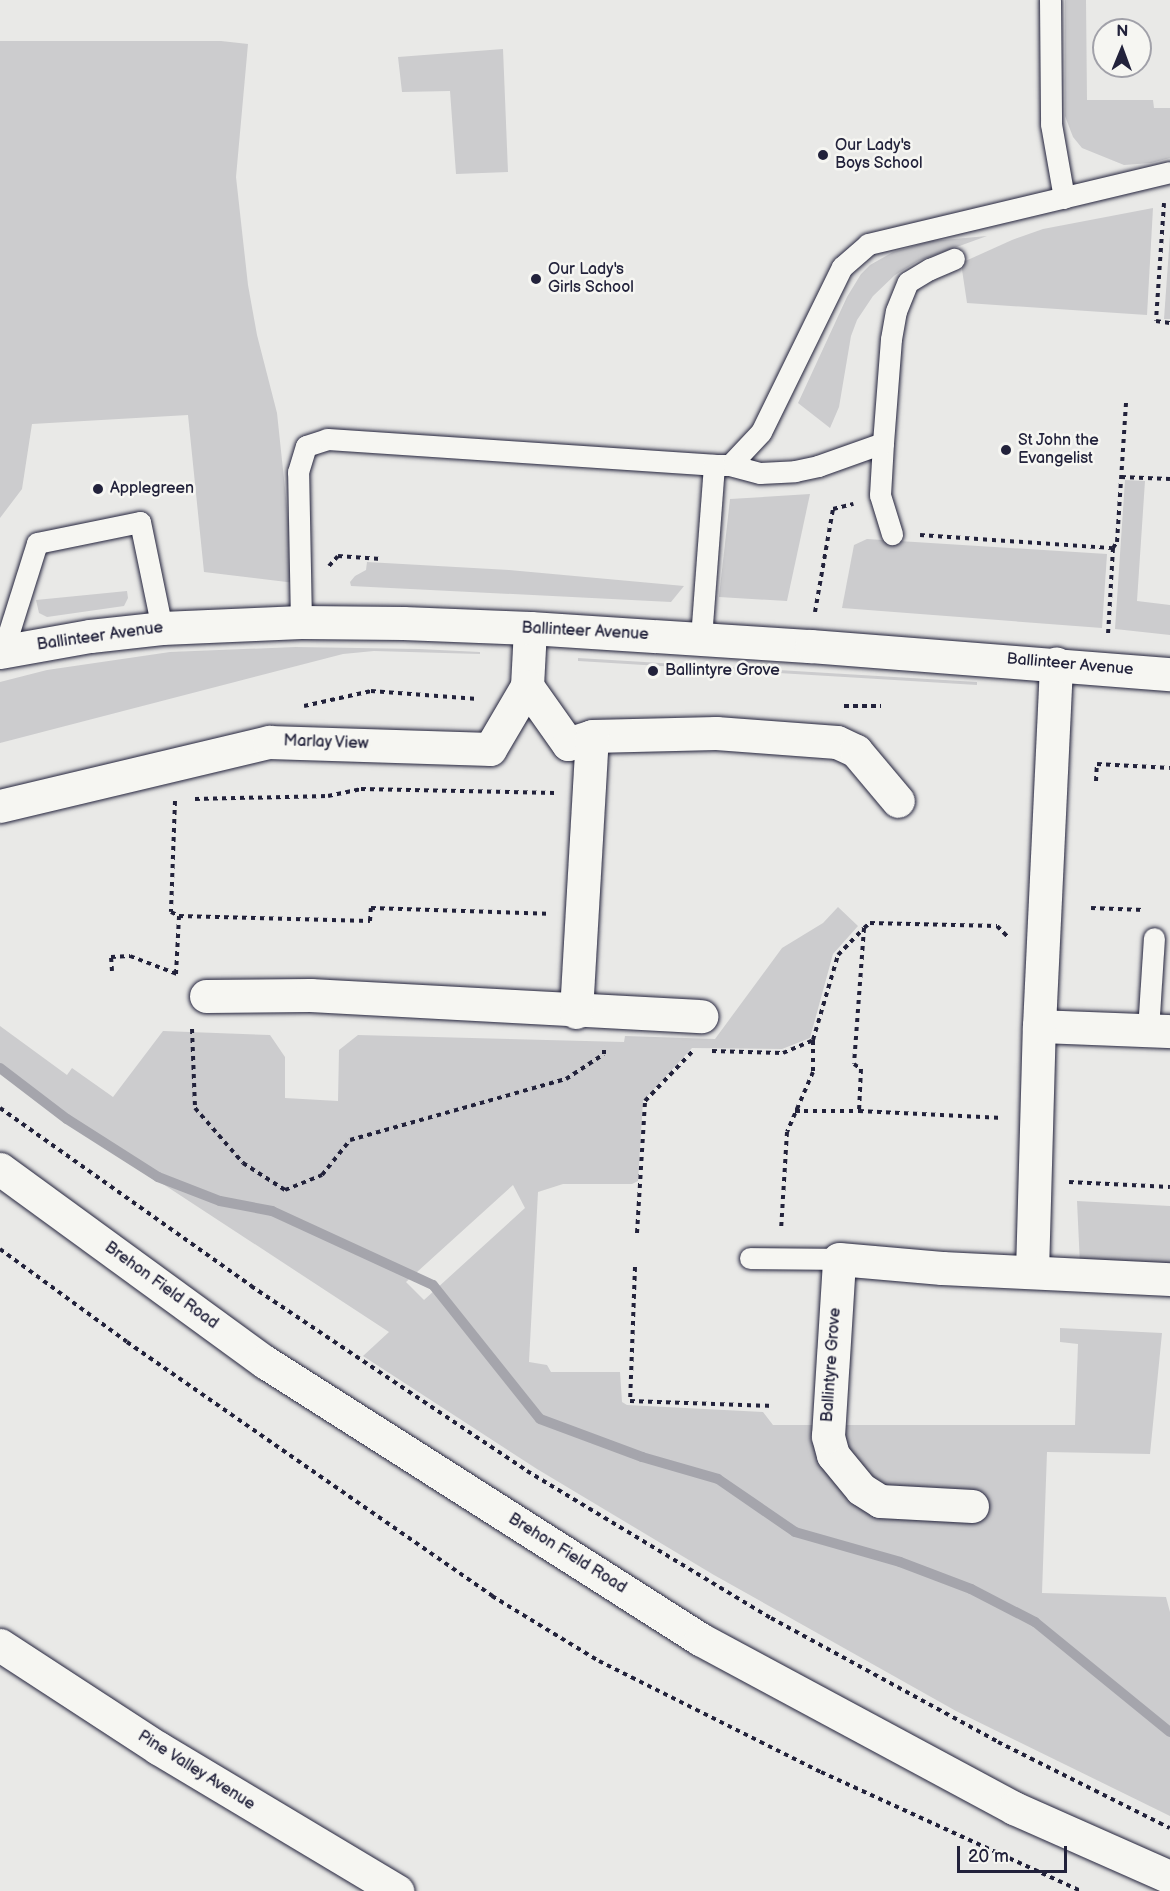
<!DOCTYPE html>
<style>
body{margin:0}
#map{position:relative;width:1170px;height:1891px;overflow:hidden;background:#e9e9e7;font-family:"Balsamiq Sans",sans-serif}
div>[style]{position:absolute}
.green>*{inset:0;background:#ccccce}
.stream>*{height:10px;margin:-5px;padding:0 5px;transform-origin:5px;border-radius:5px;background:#a5a5ac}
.path>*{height:4px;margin-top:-2px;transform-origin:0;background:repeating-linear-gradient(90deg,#22223b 0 4.5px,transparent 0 9px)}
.roads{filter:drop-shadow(0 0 2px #22223b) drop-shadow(0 0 2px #22223b)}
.lane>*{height:21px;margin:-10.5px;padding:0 10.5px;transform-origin:10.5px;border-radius:10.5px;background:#f6f6f2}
.street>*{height:33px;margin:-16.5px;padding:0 16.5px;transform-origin:16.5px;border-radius:16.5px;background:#f6f6f2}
.secondary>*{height:33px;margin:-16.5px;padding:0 16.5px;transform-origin:16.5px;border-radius:16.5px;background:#f6f6f2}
.dots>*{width:16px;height:16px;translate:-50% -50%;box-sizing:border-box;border:3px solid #f6f6f2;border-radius:50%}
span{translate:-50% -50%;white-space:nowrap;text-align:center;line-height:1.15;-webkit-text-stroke:5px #f6f6f2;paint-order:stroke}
.poi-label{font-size:16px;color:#22223b}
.left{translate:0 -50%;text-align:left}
.street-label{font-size:16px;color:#22223b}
.north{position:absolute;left:1092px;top:18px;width:60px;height:60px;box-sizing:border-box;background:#f6f6f2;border:2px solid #a1a1a9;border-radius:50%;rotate:1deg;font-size:16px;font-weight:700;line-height:24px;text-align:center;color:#22223b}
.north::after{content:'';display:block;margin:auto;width:21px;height:27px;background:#22223b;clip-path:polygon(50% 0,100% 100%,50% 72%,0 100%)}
.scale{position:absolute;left:957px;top:1846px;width:110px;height:27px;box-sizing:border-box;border:3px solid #22223b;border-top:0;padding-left:8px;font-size:18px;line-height:21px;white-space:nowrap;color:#22223b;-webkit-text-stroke:4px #f6f6f2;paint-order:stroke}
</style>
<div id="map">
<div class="green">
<div style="clip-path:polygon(1065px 0,1086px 0,1087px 100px,1153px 100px,1154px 108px,1170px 108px,1170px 158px,1151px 163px,1124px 165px,1082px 148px,1073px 137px,1065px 116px)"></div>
<div style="clip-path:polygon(0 41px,221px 41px,248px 44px,236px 177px,248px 285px,257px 335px,277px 413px,295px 583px,204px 572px,188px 415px,32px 424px,22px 489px,0 518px)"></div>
<div style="clip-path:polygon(503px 49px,508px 172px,456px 174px,450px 91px,402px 92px,398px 57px)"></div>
<div style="clip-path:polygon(1153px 208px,1147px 315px,967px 303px,961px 263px,1012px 240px,1043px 229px)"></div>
<div style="clip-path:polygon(1170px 235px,1170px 319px,1164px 319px)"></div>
<div style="clip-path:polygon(987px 236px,918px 261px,895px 275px,873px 296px,857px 320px,851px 336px,839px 407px,830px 428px,798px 403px,847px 297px,861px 274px,870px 265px,893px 252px,932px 241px)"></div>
<div style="clip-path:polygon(1125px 480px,1145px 481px,1137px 601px,1170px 605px,1170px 635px,1115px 629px)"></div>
<div style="clip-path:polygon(810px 494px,787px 601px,719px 597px,730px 499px)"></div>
<div style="clip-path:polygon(867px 539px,1107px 554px,1102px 628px,842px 608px,854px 545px)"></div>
<div style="clip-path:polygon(367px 562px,509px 570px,684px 586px,671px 602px,351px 586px,350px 582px,355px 576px,366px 570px)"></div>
<div style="clip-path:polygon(127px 591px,128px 598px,124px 606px,47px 617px,39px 613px,36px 600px)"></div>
<div style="clip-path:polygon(296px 647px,419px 649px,480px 652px,480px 654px,374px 651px,343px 654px,0 743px,0 682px,47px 670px,170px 652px)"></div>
<div style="clip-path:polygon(578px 658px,977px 682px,977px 685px,578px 661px)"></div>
<div style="clip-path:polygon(evenodd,838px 907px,858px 926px,833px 954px,810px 1038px,782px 1049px,692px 1048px,643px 1101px,638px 1181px,632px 1184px,563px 1184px,538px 1192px,529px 1362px,547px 1365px,551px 1372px,620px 1372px,622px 1402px,627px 1405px,763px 1412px,773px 1425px,1075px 1425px,1078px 1344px,1060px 1342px,1060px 1328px,1162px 1333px,1150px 1454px,1047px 1452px,1042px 1593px,1166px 1597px,1170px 1612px,1170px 1816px,956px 1711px,714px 1575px,537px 1469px,363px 1356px,389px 1332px,79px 1129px,0 1072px,0 1026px,67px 1075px,72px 1068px,113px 1097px,163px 1031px,270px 1035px,285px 1057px,285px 1098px,338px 1101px,339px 1050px,358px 1035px,624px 1042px,625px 1036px,715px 1039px,782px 948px,823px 923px,838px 907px,513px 1185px,525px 1208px,424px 1300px,406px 1282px,513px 1185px)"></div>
<div style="clip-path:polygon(1077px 1201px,1170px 1206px,1170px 1269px,1080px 1265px)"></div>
</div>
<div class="stream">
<div style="left:0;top:1068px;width:84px;rotate:37.3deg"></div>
<div style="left:67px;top:1119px;width:108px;rotate:32.5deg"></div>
<div style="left:158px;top:1177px;width:66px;rotate:21.2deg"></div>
<div style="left:220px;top:1201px;width:53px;rotate:10.9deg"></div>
<div style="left:272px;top:1211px;width:177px;rotate:24.7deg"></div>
<div style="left:433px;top:1285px;width:171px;rotate:51.4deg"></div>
<div style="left:540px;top:1419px;width:109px;rotate:20.4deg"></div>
<div style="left:642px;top:1457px;width:79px;rotate:16.1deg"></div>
<div style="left:718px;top:1479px;width:93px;rotate:34.5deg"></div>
<div style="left:795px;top:1532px;width:109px;rotate:15.9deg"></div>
<div style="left:900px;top:1562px;width:76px;rotate:20.8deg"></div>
<div style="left:971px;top:1589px;width:72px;rotate:27.3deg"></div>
<div style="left:1035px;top:1622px;width:174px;rotate:39.2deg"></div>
</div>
<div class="path">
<div style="left:1164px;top:203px;width:118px;rotate:93.9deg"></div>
<div style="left:1156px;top:321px;width:14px;rotate:8deg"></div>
<div style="left:1121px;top:477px;width:49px;rotate:2.3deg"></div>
<div style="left:920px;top:535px;width:193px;rotate:3.9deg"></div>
<div style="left:1113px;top:548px;width:88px;rotate:93.3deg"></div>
<div style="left:1113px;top:548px;width:7px;rotate:-56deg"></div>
<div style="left:1117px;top:542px;width:141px;rotate:-86.3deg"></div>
<div style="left:329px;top:566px;width:13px;rotate:-48deg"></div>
<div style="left:338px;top:556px;width:43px;rotate:4deg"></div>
<div style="left:815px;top:612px;width:105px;rotate:-80.1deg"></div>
<div style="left:833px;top:509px;width:21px;rotate:-14deg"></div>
<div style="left:304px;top:706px;width:69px;rotate:-12.6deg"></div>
<div style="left:371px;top:691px;width:107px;rotate:4.3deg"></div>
<div style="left:844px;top:706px;width:37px"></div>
<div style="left:1096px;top:781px;width:17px;rotate:-87deg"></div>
<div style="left:1097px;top:764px;width:73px;rotate:3.1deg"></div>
<div style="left:195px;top:799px;width:133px;rotate:-1.3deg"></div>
<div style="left:328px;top:796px;width:34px;rotate:-12deg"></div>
<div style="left:361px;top:789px;width:194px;rotate:1.2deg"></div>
<div style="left:175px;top:801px;width:111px;rotate:92.1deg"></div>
<div style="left:171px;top:912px;width:9px;rotate:27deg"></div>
<div style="left:1091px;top:908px;width:53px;rotate:2.2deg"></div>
<div style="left:864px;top:928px;width:8px;rotate:-40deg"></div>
<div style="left:870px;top:923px;width:127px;rotate:1.4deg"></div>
<div style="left:997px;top:926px;width:16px;rotate:45deg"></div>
<div style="left:112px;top:971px;width:14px;rotate:-94deg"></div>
<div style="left:111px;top:957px;width:19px;rotate:-3deg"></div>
<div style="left:130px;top:956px;width:50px;rotate:21deg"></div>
<div style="left:176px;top:974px;width:58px;rotate:-87deg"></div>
<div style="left:179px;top:916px;width:191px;rotate:1.5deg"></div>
<div style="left:370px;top:921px;width:13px;rotate:-86deg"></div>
<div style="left:371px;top:908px;width:177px;rotate:1.9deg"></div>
<div style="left:192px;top:1029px;width:79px;rotate:87.8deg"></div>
<div style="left:195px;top:1108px;width:73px;rotate:48.9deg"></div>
<div style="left:243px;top:1163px;width:50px;rotate:32.7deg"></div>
<div style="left:285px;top:1190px;width:40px;rotate:-22deg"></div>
<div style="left:322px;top:1175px;width:45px;rotate:-51.3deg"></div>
<div style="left:350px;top:1140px;width:224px;rotate:-15.8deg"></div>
<div style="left:566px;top:1079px;width:45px;rotate:-33.3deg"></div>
<div style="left:604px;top:1054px;width:8px;rotate:-90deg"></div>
<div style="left:813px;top:1040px;width:89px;rotate:-73.6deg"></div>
<div style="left:838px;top:955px;width:37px;rotate:-46deg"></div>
<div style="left:864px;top:928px;width:136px;rotate:94.2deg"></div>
<div style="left:854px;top:1064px;width:9px;rotate:36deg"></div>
<div style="left:861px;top:1069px;width:42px;rotate:92.7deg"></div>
<div style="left:859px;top:1111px;width:144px;rotate:2.8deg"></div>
<div style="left:712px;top:1051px;width:71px;rotate:1.6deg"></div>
<div style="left:783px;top:1053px;width:33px;rotate:-23deg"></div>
<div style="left:813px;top:1040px;width:32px;rotate:90deg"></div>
<div style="left:813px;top:1072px;width:65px;rotate:113.4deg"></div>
<div style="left:787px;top:1132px;width:98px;rotate:93.5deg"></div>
<div style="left:0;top:1108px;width:308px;rotate:35.3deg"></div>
<div style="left:251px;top:1286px;width:332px;rotate:33.8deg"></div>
<div style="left:527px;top:1471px;width:285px;rotate:31.1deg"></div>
<div style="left:771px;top:1618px;width:259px;rotate:28.6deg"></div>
<div style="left:998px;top:1742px;width:192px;rotate:26.6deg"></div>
<div style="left:795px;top:1111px;width:64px"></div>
<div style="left:1069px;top:1182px;width:101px;rotate:2.8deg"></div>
<div style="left:637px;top:1233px;width:132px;rotate:-86.5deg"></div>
<div style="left:645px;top:1101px;width:69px;rotate:-46.2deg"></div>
<div style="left:0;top:1249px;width:157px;rotate:36.2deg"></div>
<div style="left:127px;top:1342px;width:445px;rotate:34.8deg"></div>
<div style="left:492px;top:1596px;width:125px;rotate:31.3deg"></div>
<div style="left:599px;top:1661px;width:248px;rotate:26.6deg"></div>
<div style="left:821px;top:1772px;width:286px;rotate:24.6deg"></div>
<div style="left:635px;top:1267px;width:134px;rotate:92.1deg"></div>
<div style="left:630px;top:1401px;width:144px;rotate:2deg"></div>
</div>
<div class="roads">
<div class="lane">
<div style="left:1050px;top:0;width:124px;rotate:89.5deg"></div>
<div style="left:1051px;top:124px;width:75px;rotate:80deg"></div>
<div style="left:883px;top:443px;width:52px;rotate:93.3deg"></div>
<div style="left:880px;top:495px;width:41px;rotate:72.9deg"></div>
<div style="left:714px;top:465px;width:16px"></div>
<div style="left:730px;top:465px;width:45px;rotate:-46.8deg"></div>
<div style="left:761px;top:432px;width:184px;rotate:-63.9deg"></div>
<div style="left:842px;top:267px;width:35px;rotate:-41deg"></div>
<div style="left:868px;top:244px;width:310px;rotate:-13.4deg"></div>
<div style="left:730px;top:465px;width:31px;rotate:15deg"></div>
<div style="left:760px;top:473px;width:35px;rotate:-3deg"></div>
<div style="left:795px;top:471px;width:24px;rotate:-12deg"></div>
<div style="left:818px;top:466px;width:69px;rotate:-19.5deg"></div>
<div style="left:883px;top:443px;width:104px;rotate:-85.6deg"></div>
<div style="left:891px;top:339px;width:28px;rotate:-80deg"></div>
<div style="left:896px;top:311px;width:31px;rotate:-68deg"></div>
<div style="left:908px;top:282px;width:26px;rotate:-31deg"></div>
<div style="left:930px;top:269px;width:26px;rotate:-23deg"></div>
<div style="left:301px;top:622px;width:150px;rotate:-91.1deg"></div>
<div style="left:298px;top:472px;width:27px;rotate:-73deg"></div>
<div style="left:306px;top:446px;width:22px;rotate:-18deg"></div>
<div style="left:327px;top:439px;width:388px;rotate:3.8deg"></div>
<div style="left:714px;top:465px;width:174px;rotate:94.3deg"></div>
<div style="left:3px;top:651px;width:113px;rotate:-72.5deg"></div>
<div style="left:37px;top:543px;width:105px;rotate:-11.5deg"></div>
<div style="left:140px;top:522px;width:108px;rotate:78.3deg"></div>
<div style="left:1148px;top:1030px;width:92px;rotate:-86.3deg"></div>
<div style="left:750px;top:1258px;width:89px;rotate:0.6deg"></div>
</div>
<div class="street">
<div style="left:527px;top:686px;width:58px;rotate:-87deg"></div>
<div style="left:0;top:806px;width:277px;rotate:-13.4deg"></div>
<div style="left:269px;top:742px;width:221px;rotate:1.8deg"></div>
<div style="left:490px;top:749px;width:73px;rotate:-59.6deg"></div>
<div style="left:527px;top:686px;width:71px;rotate:54.7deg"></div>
<div style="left:568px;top:744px;width:25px;rotate:-18deg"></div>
<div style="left:592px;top:736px;width:124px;rotate:-1.4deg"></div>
<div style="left:716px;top:733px;width:121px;rotate:4.3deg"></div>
<div style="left:837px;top:742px;width:21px;rotate:25deg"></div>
<div style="left:856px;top:751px;width:65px;rotate:50deg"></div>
<div style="left:206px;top:996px;width:104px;rotate:-0.6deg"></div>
<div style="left:310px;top:995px;width:392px;rotate:3.1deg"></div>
<div style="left:576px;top:1012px;width:276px;rotate:-86.7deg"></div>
<div style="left:1039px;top:1026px;width:131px;rotate:2.2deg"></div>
<div style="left:1032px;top:1272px;width:246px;rotate:-88.4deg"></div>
<div style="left:1039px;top:1026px;width:363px;rotate:-87.3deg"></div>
<div style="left:972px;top:1506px;width:92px;rotate:-176.9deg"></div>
<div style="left:880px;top:1501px;width:22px;rotate:-148deg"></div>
<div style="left:861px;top:1489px;width:44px;rotate:-129.5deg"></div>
<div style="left:833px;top:1455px;width:20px;rotate:-105deg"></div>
<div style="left:828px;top:1436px;width:177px;rotate:-86.4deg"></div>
<div style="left:839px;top:1259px;width:103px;rotate:5deg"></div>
<div style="left:942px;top:1268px;width:228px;rotate:2.8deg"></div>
<div style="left:0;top:1645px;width:189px;rotate:33.1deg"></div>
<div style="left:158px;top:1748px;width:279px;rotate:30.9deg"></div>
</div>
<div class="secondary">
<div style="left:0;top:652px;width:91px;rotate:-10.1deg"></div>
<div style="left:90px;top:636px;width:72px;rotate:-6.3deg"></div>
<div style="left:162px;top:628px;width:139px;rotate:-2.5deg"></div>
<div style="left:301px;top:622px;width:102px;rotate:0.6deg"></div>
<div style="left:403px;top:623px;width:127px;rotate:2.3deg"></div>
<div style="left:530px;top:628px;width:282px;rotate:3.7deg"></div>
<div style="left:811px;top:646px;width:360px;rotate:4.5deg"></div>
<div style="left:0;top:1169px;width:328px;rotate:36.1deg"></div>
<div style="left:265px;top:1362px;width:516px;rotate:32.49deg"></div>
<div style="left:700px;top:1639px;width:357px;rotate:28.3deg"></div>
<div style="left:1014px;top:1808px;width:171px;rotate:23.9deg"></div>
</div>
</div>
<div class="dots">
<div style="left:823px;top:155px;background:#22223b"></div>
<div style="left:536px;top:279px;background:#22223b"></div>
<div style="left:1006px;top:450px;background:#22223b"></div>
<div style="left:98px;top:489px;background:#22223b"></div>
<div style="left:653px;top:671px;background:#22223b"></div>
</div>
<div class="poi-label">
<span class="left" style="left:835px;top:155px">Our Lady's<br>Boys School</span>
<span class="left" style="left:548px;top:279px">Our Lady's<br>Girls School</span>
<span class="left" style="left:1018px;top:450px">St John the<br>Evangelist</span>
<span class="left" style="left:110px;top:489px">Applegreen</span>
<span class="left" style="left:665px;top:671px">Ballintyre Grove</span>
</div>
<div class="street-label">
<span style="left:585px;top:632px;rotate:3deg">Ballinteer Avenue</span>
<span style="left:100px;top:637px;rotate:-8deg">Ballinteer Avenue</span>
<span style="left:1070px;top:665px;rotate:5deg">Ballinteer Avenue</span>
<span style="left:326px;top:743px;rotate:2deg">Marlay View</span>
<span style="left:161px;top:1286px;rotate:36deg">Brehon Field Road</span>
<span style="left:832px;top:1365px;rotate:-86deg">Ballintyre Grove</span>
<span style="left:567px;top:1554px;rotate:32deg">Brehon Field Road</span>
<span style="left:196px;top:1771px;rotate:32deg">Pine Valley Avenue</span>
</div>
<div class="north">N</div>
<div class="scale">20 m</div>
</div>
